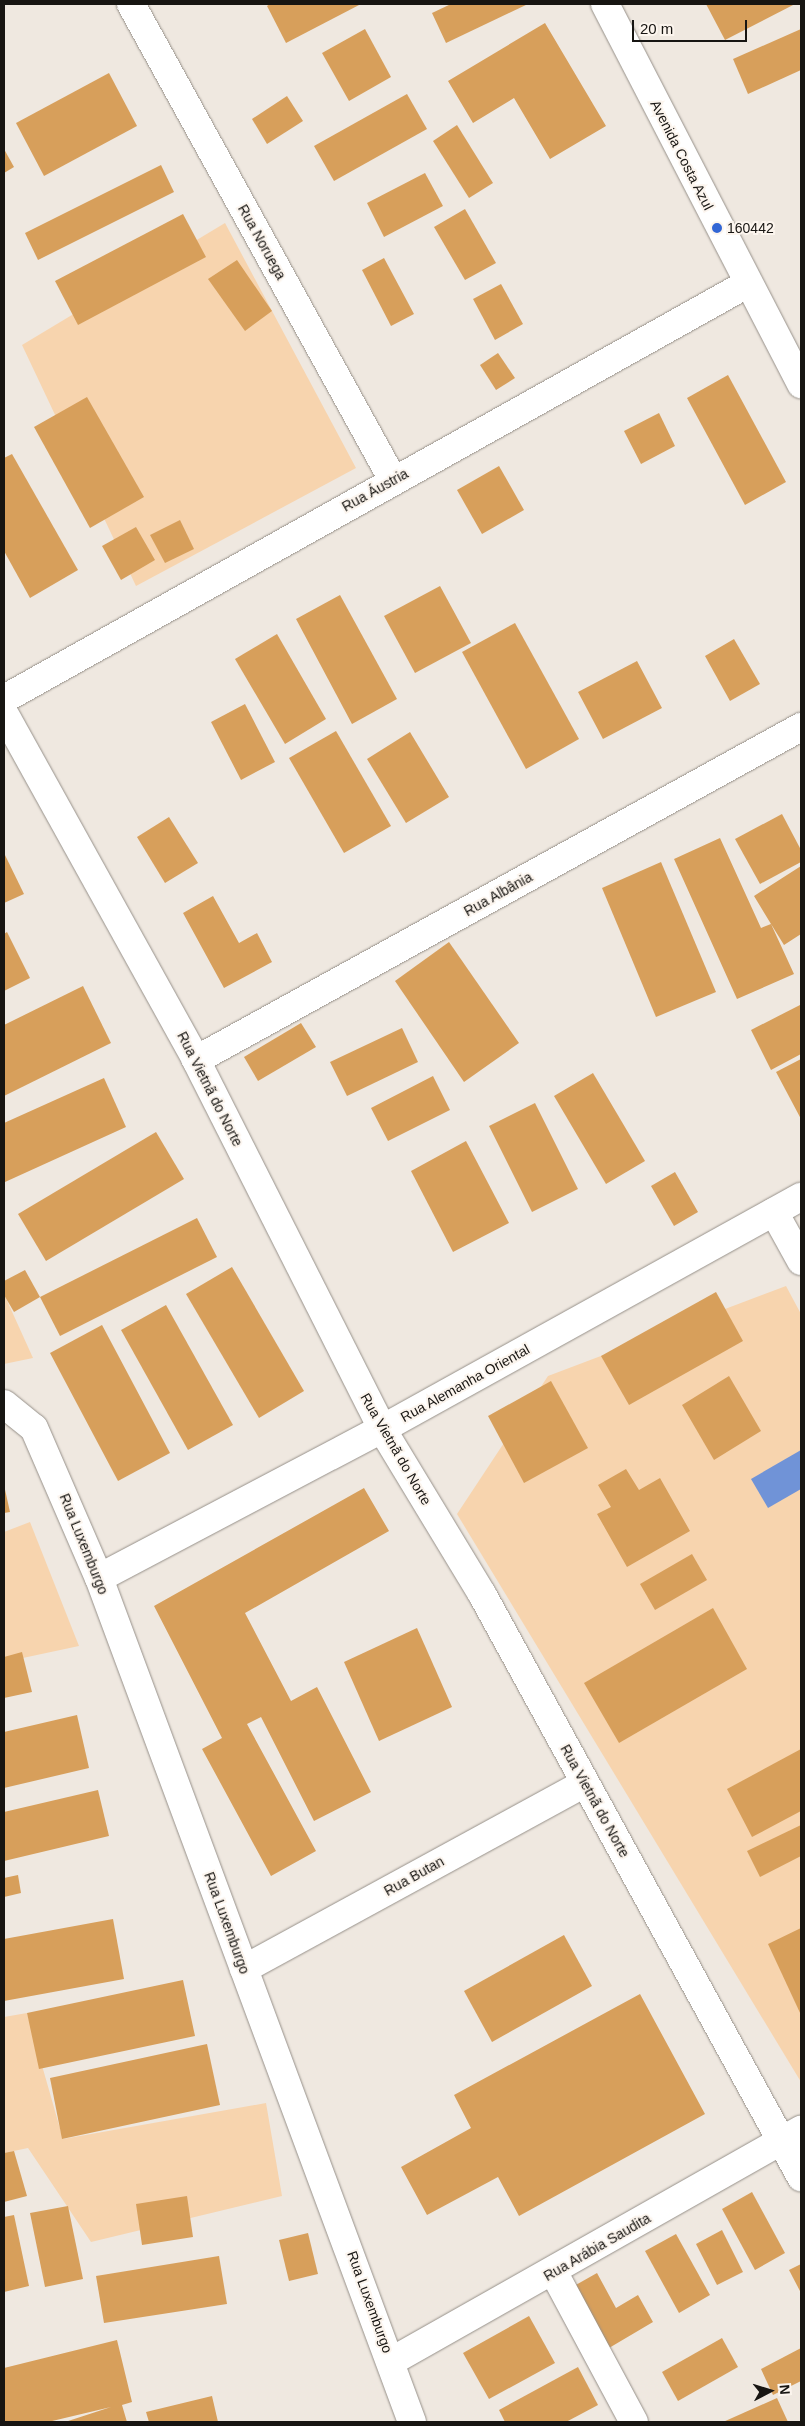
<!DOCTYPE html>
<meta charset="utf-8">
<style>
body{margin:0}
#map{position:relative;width:805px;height:2426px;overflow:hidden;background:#efe8e0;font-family:Arial,sans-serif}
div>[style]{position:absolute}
.green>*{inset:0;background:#f7d4ae}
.water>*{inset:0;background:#7093d7}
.building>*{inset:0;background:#d79f5b}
.roads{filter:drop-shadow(0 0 1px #969089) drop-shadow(0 0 1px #969089)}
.minor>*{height:28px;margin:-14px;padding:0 14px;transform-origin:14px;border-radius:14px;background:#fff}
.tertiary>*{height:28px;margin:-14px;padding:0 14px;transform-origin:14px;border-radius:14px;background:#fff}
.dots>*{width:14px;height:14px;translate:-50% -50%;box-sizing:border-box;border:2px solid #fcf5ee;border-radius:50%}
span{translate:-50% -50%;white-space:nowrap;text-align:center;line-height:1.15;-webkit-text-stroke:4px #fcf5ee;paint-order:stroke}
.street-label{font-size:14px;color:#171512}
.poi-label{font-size:14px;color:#171512}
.left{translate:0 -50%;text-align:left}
.frame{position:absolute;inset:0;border:5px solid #171512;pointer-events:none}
.north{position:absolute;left:745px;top:2366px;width:50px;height:50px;-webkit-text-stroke:4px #fcf5ee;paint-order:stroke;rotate:85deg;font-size:14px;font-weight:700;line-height:20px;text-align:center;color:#171512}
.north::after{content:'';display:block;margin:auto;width:18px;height:22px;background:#171512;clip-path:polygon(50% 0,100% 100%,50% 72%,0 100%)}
.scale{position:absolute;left:632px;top:20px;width:115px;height:22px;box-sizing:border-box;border:2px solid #171512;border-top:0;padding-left:6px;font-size:15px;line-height:18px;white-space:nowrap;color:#171512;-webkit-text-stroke:4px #fcf5ee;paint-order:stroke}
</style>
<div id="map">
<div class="green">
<div style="clip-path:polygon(225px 223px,356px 468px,136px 586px,22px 345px)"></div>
<div style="clip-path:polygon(786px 1286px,801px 1314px,801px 2082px,457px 1514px,548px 1376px)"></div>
<div style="clip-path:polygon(4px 1294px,33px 1358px,4px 1364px)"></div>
<div style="clip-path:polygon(30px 1522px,79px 1646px,4px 1662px,4px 1532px)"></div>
<div style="clip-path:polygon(27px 2013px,63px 2139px,266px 2103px,282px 2196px,91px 2242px,28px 2148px,4px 2153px,4px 2017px)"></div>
</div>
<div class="water">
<div style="clip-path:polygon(801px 1450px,801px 1489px,768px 1508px,751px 1479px)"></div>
</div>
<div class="building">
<div style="clip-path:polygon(270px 4px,361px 4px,286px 43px,267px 6px)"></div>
<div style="clip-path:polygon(451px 4px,528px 4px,446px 43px,432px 13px)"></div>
<div style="clip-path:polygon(706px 4px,795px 4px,725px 40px)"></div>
<div style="clip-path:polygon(545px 23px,606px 126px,550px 159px,514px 98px,473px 123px,448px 81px)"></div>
<div style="clip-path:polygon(365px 29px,391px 77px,349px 101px,322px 53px)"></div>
<div style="clip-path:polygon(801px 29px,801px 70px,748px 94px,733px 59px)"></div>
<div style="clip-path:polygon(109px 73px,137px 126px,44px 176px,16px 123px)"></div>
<div style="clip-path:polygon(407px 94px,427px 129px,334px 181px,314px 146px)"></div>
<div style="clip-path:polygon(287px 96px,303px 121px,267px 144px,252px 119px)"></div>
<div style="clip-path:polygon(457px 125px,493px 183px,469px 198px,433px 141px)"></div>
<div style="clip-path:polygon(4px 149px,14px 167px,4px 173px)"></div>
<div style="clip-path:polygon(161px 165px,174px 192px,38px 260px,25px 233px)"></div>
<div style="clip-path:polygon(425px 173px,443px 206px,384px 237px,367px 203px)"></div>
<div style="clip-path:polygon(465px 209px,496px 263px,465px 280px,434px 227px)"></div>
<div style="clip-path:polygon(183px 214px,206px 257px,78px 325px,55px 281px)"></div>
<div style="clip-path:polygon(384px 258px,414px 314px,391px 326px,362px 270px)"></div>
<div style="clip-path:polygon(237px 260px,272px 311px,245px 331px,208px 279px)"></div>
<div style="clip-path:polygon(501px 284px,523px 324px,495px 340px,473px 299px)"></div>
<div style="clip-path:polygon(498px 353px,515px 378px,496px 390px,480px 365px)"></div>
<div style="clip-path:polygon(728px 375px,786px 482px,745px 505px,687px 398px)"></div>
<div style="clip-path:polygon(87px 397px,144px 497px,90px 528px,34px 427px)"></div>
<div style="clip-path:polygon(659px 413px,675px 446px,641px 464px,624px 431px)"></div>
<div style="clip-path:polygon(12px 454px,78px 570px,30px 598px,4px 551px,4px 458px)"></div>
<div style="clip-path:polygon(499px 466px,524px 510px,482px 534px,457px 490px)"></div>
<div style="clip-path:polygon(180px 520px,194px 549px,165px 563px,150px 535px)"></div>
<div style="clip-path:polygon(136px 527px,155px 560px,121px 580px,102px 546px)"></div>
<div style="clip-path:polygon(440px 586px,471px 643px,415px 673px,384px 616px)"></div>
<div style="clip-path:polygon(340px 595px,397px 699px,352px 724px,296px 619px)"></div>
<div style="clip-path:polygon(515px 623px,579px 739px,526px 769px,462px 652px)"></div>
<div style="clip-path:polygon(277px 634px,326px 719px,285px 744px,235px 659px)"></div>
<div style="clip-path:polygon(734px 639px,760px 684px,730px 701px,705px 656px)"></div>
<div style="clip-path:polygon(637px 661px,662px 708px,603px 739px,578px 692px)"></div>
<div style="clip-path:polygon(245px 704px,275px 762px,241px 780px,211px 722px)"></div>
<div style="clip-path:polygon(336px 731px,391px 826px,344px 853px,289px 758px)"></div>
<div style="clip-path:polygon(410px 732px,449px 797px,406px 823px,367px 759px)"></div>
<div style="clip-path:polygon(782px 814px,801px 850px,801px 862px,760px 884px,735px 839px)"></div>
<div style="clip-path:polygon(169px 817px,198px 863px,165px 883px,137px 837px)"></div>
<div style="clip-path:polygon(720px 838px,761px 928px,771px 924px,754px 896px,801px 866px,801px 934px,784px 945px,771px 924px,794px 974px,737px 999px,674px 859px)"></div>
<div style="clip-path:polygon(4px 853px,24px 894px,4px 903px)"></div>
<div style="clip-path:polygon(661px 862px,716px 992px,656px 1017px,602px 888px)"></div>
<div style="clip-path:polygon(213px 896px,239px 943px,257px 933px,272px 962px,224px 988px,183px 913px)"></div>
<div style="clip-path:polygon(7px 932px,30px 978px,4px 991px,4px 934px)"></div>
<div style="clip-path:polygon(449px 942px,519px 1043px,464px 1082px,395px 981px)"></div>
<div style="clip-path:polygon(83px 986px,111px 1043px,4px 1096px,4px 1025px)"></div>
<div style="clip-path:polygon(800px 1005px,801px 1054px,771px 1070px,751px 1030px)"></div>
<div style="clip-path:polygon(301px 1023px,316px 1047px,258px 1081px,244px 1057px)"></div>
<div style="clip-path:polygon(402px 1028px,418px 1062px,347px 1096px,330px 1062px)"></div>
<div style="clip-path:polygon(801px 1059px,801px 1119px,776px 1072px)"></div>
<div style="clip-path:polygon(593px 1073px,645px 1161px,606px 1184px,554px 1096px)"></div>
<div style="clip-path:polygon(433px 1076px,450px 1110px,388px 1141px,371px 1108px)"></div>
<div style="clip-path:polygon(104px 1078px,126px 1127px,5px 1182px,4px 1123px)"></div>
<div style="clip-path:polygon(535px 1103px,578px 1189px,532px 1212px,489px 1126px)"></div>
<div style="clip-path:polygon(156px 1132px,184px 1179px,46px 1261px,18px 1214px)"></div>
<div style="clip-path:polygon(466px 1141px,509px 1223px,453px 1252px,411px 1171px)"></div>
<div style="clip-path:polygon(675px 1172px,698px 1212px,674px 1226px,651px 1186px)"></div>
<div style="clip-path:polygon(197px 1218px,217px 1257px,60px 1336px,40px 1297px)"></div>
<div style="clip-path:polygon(232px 1267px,304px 1391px,259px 1418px,186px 1294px)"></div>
<div style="clip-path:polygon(25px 1270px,40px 1297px,14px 1312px,4px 1295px,4px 1281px)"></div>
<div style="clip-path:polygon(716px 1292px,743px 1341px,629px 1405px,601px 1356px)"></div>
<div style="clip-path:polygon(166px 1305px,233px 1425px,188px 1450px,121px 1330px)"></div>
<div style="clip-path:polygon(102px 1325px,170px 1453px,118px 1481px,50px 1353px)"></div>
<div style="clip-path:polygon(729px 1376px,761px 1431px,714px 1460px,682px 1405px)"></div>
<div style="clip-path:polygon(551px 1381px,588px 1448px,524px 1483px,488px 1416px)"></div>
<div style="clip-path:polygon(626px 1469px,639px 1490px,660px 1478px,690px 1531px,627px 1567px,597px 1514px,611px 1507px,598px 1485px)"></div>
<div style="clip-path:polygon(4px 1485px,10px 1512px,4px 1513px)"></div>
<div style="clip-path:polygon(364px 1488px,389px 1531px,245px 1613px,291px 1701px,317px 1687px,371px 1792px,314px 1821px,261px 1717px,247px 1724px,316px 1851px,271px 1876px,202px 1749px,222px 1738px,154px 1606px)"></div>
<div style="clip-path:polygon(692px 1554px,707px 1580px,655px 1610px,640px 1584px)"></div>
<div style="clip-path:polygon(713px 1608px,747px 1669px,619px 1743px,584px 1683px)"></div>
<div style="clip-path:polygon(417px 1628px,452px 1707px,379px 1741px,344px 1662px)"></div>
<div style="clip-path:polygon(22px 1652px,32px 1692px,4px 1698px,4px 1657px)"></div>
<div style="clip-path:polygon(77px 1715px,89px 1768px,4px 1788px,4px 1732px)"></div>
<div style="clip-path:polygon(801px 1749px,801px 1811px,752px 1837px,727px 1789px)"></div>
<div style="clip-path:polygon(98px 1790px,109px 1836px,4px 1861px,4px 1812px)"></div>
<div style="clip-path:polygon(801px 1825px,801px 1856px,760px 1877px,747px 1851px)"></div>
<div style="clip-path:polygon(18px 1875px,21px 1893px,4px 1897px,4px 1878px)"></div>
<div style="clip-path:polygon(113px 1919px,124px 1979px,4px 2001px,4px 1939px)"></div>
<div style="clip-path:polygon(801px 1928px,801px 2015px,768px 1944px)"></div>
<div style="clip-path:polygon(564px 1935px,592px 1986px,492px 2042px,464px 1991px)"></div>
<div style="clip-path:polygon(183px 1980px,195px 2036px,39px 2069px,27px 2013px)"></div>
<div style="clip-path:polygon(640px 1994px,705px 2114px,519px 2216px,498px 2177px,427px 2215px,401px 2167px,471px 2128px,454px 2095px)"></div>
<div style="clip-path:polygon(207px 2044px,220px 2105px,62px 2139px,50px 2078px)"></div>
<div style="clip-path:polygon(14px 2151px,27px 2196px,4px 2202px,4px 2153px)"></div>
<div style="clip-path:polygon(752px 2192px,785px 2253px,755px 2270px,722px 2209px)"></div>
<div style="clip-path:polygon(187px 2196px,193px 2237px,142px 2245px,136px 2204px)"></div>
<div style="clip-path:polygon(68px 2206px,83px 2279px,45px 2287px,30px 2213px)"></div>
<div style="clip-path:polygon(14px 2215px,29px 2286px,4px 2292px,4px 2217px)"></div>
<div style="clip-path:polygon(722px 2230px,743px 2272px,717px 2285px,696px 2244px)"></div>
<div style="clip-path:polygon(308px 2233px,318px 2274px,289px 2281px,279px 2240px)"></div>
<div style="clip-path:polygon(676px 2234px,710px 2295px,679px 2313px,645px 2251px)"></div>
<div style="clip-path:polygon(219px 2256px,227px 2304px,104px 2323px,96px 2276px)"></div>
<div style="clip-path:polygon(801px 2264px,801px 2293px,789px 2270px)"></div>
<div style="clip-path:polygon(597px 2273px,616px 2308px,638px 2295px,653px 2322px,609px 2348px,574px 2286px)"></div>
<div style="clip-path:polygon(529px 2316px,555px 2363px,489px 2399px,463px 2353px)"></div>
<div style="clip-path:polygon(722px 2338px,738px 2367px,678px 2401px,662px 2372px)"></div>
<div style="clip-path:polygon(117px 2340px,132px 2402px,122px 2405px,127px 2422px,65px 2422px,111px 2407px,48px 2422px,4px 2422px,4px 2368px)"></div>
<div style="clip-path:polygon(801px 2348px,801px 2381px,773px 2395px,761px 2369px)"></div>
<div style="clip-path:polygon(578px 2367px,598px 2405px,566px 2422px,505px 2422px,499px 2410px)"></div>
<div style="clip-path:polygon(212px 2396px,218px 2422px,149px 2422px,146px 2412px)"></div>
<div style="clip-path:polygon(777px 2398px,788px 2422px,723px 2422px)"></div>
</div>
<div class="roads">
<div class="minor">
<div style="left:131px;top:4px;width:543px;rotate:61.17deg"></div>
<div style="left:4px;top:699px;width:851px;rotate:-29.19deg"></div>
<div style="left:4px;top:713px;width:397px;rotate:61deg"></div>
<div style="left:196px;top:1060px;width:413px;rotate:63.2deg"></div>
<div style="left:382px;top:1429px;width:193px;rotate:58.8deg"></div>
<div style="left:482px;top:1594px;width:665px;rotate:61.31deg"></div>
<div style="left:196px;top:1060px;width:691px;rotate:-28.83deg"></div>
<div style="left:774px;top:1212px;width:56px;rotate:61.1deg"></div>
<div style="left:4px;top:1404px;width:38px;rotate:39deg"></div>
<div style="left:34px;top:1428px;width:163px;rotate:66.6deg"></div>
<div style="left:99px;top:1578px;width:900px;rotate:69.65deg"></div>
<div style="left:99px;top:1578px;width:320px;rotate:-27.8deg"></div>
<div style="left:382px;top:1429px;width:479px;rotate:-29deg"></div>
<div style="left:244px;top:1969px;width:388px;rotate:-28.6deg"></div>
<div style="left:554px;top:2273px;width:169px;rotate:61.8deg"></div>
<div style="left:392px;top:2361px;width:470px;rotate:-29.5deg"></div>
</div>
<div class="tertiary">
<div style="left:605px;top:4px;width:428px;rotate:62.7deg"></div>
</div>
</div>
<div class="dots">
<div style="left:717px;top:228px;background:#3266d5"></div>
</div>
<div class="street-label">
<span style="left:682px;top:155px;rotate:63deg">Avenida Costa Azul</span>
<span style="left:262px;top:242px;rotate:61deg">Rua Noruega</span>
<span style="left:375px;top:490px;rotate:-29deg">Rua Áustria</span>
<span style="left:498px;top:894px;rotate:-29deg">Rua Albânia</span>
<span style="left:210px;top:1089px;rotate:63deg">Rua Vietnã do Norte</span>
<span style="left:465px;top:1383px;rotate:-29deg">Rua Alemanha Oriental</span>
<span style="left:396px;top:1449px;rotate:60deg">Rua Vietnã do Norte</span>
<span style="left:84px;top:1544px;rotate:68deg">Rua Luxemburgo</span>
<span style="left:595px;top:1801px;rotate:61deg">Rua Vietnã do Norte</span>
<span style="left:414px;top:1876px;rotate:-29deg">Rua Butan</span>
<span style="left:227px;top:1923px;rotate:70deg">Rua Luxemburgo</span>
<span style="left:597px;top:2247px;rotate:-30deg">Rua Arábia Saudita</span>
<span style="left:370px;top:2302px;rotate:70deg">Rua Luxemburgo</span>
</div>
<div class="poi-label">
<span class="left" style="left:727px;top:228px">160442</span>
</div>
<div class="frame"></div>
<div class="north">N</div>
<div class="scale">20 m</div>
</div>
